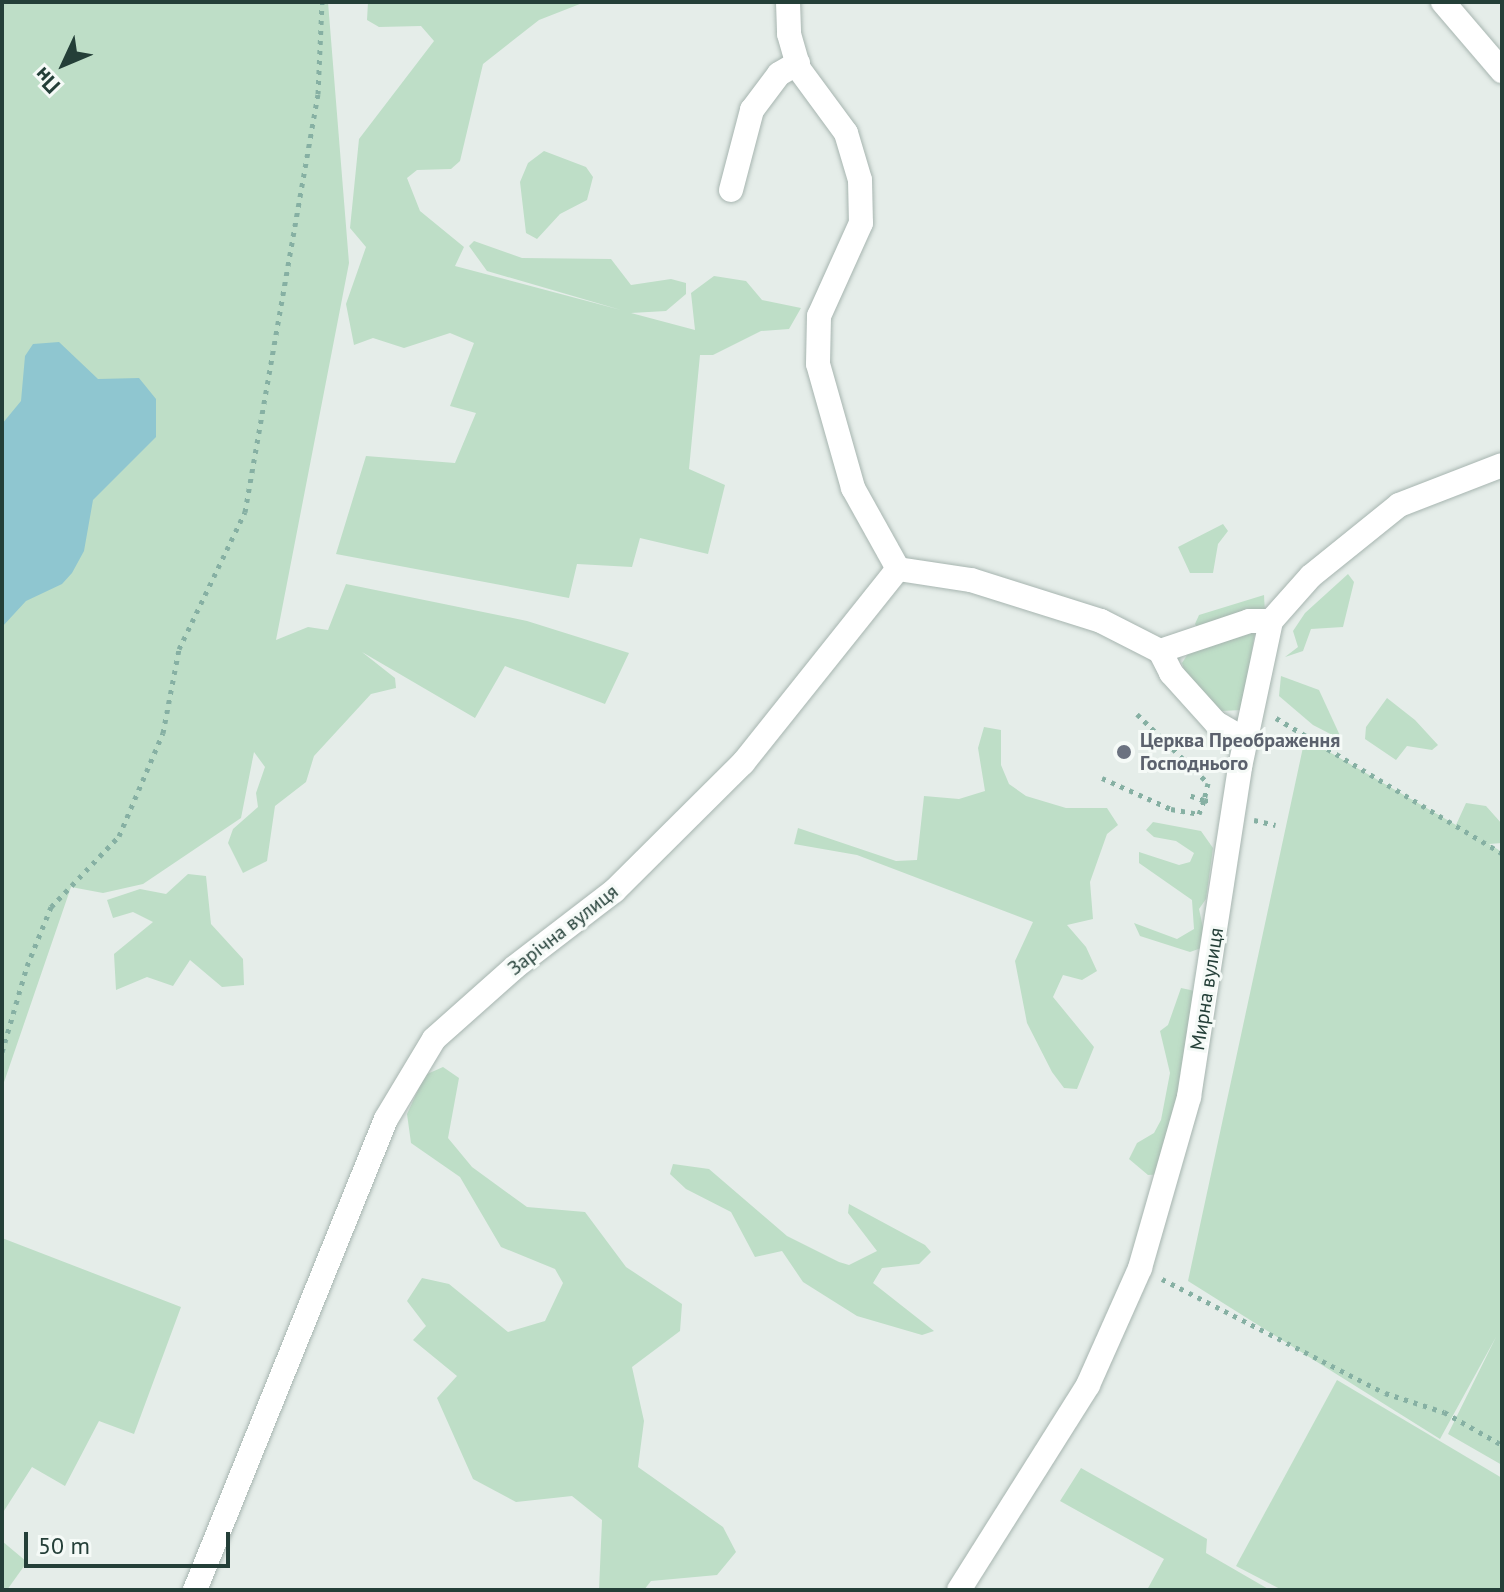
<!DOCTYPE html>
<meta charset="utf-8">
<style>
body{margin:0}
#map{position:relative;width:1504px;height:1592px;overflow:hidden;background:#e5ede9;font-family:"PT Sans",sans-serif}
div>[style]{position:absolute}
.green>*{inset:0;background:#bedec7}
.water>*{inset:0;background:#8fc6d0}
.path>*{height:5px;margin-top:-2.5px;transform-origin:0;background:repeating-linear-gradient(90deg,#86b0a3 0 4px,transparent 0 10px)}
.roads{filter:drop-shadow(0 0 2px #a7b5b0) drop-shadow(0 0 2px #a7b5b0)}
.minor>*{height:24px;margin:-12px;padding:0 12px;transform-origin:12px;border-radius:12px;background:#fff}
.dots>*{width:22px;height:22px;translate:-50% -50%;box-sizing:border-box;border:4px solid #f5faf7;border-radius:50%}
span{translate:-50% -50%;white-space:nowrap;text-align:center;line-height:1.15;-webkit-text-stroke:6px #f5faf7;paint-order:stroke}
.worship-label{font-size:20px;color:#5b616d;font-weight:700}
.left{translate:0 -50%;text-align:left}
.street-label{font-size:20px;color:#243f38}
.frame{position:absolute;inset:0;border:4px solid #243f38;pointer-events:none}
.north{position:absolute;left:24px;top:24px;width:80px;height:80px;-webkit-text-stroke:6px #f5faf7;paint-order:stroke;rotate:226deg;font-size:22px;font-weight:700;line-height:32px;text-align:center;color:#243f38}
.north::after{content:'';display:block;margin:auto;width:28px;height:36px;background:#243f38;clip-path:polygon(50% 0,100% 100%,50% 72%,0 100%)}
.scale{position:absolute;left:24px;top:1532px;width:206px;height:36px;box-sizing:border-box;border:4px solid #243f38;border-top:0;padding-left:10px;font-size:24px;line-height:28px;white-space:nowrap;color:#243f38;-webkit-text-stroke:6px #f5faf7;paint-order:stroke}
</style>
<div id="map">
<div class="green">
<div style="clip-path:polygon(328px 2px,349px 263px,276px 640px,308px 627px,328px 630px,346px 584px,527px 621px,629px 653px,605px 704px,505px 666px,475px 718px,362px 652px,395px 678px,396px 688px,371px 694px,314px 756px,306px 782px,275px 806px,267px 861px,243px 873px,228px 843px,233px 829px,258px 807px,256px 793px,265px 767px,254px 752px,241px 818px,143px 884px,103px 893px,71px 887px,2px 1088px,2px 3px)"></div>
<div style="clip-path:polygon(368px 2px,585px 2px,539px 20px,483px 64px,460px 161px,451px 169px,417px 170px,407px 178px,420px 211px,464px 247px,455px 266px,621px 310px,487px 271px,469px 246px,474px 241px,522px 258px,611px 259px,631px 285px,671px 279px,686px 283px,686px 294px,666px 311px,631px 313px,695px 330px,691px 293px,714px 276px,746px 281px,762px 300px,801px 308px,789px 329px,761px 331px,713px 355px,700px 355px,689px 469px,725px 485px,708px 554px,640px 538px,632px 567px,577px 564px,569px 598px,336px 554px,366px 456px,455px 463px,476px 413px,450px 406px,474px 343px,450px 333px,404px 348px,373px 338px,354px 345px,346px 304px,366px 247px,350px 228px,359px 139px,434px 41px,421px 26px,379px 27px,367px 20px)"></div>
<div style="clip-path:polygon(544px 151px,586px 167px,593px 177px,587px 200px,560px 214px,537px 239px,526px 233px,520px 182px,528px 163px)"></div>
<div style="clip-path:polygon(1223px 524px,1228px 531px,1218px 544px,1213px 573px,1190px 573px,1178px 547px)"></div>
<div style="clip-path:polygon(1348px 574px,1354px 582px,1343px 627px,1311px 629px,1303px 651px,1285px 657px,1298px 647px,1293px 631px,1305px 613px)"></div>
<div style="clip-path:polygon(1264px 595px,1265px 614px,1203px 640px,1195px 624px,1199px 615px)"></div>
<div style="clip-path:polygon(1255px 632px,1242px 710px,1221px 711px,1186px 675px,1182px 663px,1189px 652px)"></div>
<div style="clip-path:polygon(1281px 676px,1319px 690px,1342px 740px,1313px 725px,1279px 696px)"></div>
<div style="clip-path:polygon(1387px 698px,1415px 720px,1438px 745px,1432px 750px,1407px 746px,1396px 760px,1365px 739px,1366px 727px)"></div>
<div style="clip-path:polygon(984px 727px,1001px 730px,1001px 765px,1009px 784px,1026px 796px,1066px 808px,1107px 808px,1118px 825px,1107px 834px,1090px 882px,1093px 919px,1067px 925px,1086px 947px,1097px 971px,1082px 980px,1063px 975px,1053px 997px,1094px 1047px,1077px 1089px,1064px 1088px,1052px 1072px,1027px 1023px,1015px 961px,1033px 922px,857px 855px,794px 844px,798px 828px,896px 861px,917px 860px,924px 796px,959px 799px,985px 791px,978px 748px)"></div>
<div style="clip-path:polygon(1305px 738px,1456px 825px,1466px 803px,1486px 806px,1502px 824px,1502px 843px,1489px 844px,1502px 852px,1502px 1465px,1448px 1434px,1496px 1337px,1440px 1439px,1188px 1281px)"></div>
<div style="clip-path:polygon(1153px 822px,1201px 831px,1213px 848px,1206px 899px,1199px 909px,1207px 946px,1190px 952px,1140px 936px,1134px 923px,1177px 939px,1194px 929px,1192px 900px,1139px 863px,1139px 852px,1179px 865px,1190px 862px,1194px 853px,1176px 841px,1154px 837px,1146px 830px)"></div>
<div style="clip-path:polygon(188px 874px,206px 876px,211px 924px,243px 959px,244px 985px,222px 987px,190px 960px,173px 986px,147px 977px,116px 990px,114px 954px,153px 922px,133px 912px,113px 918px,107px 900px,140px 889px,166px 894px)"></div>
<div style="clip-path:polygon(1181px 988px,1195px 991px,1165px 1174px,1148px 1175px,1129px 1159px,1137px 1143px,1154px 1133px,1161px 1120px,1170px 1073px,1160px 1031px,1168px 1025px)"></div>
<div style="clip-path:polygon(443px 1067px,459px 1078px,448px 1138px,472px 1167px,527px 1207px,585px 1212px,626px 1267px,682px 1304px,680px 1331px,632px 1367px,644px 1421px,638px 1467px,723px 1527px,736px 1552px,717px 1575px,651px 1581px,644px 1590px,599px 1590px,602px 1520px,572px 1496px,516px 1502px,473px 1479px,437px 1398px,457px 1376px,413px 1340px,426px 1326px,407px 1301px,422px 1278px,449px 1284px,508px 1332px,545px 1321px,563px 1283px,555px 1269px,501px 1247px,460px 1177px,411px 1143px,407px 1114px,425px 1075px)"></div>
<div style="clip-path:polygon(673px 1164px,709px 1169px,787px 1236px,839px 1262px,849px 1265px,877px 1251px,848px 1213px,849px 1204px,925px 1245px,931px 1252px,919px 1264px,882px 1268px,873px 1283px,934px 1331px,922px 1335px,857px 1316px,803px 1282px,782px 1251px,755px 1257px,731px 1212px,686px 1189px,670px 1174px)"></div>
<div style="clip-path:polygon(2px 1238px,181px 1307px,134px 1434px,99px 1421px,65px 1486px,32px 1467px,2px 1514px)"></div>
<div style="clip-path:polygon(1337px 1380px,1502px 1478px,1502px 1590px,1282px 1590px,1236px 1566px)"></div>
<div style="clip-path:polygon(1081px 1468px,1207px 1539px,1206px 1553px,1270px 1590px,1147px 1590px,1164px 1559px,1060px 1501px)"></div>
<div style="clip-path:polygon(2px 1541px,27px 1562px,7px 1590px,2px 1590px)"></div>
</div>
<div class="water">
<div style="clip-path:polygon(59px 342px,98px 379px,139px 378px,156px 399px,156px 437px,93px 500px,84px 551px,72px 573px,62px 584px,26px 601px,2px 627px,2px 424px,21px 401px,25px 356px,33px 344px)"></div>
</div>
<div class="path">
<div style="left:1137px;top:714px;width:99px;rotate:44.2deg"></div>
<div style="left:1208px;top:783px;width:17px;rotate:103deg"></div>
<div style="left:1204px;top:800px;width:19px;rotate:-162deg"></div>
<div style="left:1276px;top:718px;width:263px;rotate:30.9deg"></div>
<div style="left:1102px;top:778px;width:76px;rotate:24.2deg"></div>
<div style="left:1171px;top:809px;width:28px;rotate:10deg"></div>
<div style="left:1199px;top:814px;width:15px;rotate:-70deg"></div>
<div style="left:1204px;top:800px;width:8px;rotate:14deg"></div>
<div style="left:1254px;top:820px;width:22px;rotate:13deg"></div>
<div style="left:2px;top:1052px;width:90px;rotate:-73.8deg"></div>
<div style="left:27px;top:966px;width:64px;rotate:-67.9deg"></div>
<div style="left:51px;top:907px;width:98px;rotate:-46.2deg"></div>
<div style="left:119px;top:836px;width:112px;rotate:-66.9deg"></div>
<div style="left:163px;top:733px;width:86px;rotate:-79.2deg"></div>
<div style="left:179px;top:649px;width:152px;rotate:-64.3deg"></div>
<div style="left:245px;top:512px;width:424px;rotate:-80.1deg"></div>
<div style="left:318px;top:94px;width:92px;rotate:-87.5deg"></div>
<div style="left:1162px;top:1279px;width:250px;rotate:27.1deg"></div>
<div style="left:1385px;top:1393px;width:62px;rotate:17.9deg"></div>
<div style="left:1444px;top:1412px;width:67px;rotate:29.6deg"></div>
</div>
<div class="roads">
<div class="minor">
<div style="left:788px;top:2px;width:32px;rotate:88deg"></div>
<div style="left:789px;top:34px;width:36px;rotate:74deg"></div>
<div style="left:799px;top:69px;width:79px;rotate:53.7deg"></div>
<div style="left:846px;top:133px;width:49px;rotate:73.4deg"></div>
<div style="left:860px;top:180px;width:43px;rotate:88.7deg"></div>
<div style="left:861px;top:223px;width:102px;rotate:114.3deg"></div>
<div style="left:819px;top:316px;width:48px;rotate:91.2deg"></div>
<div style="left:818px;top:364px;width:129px;rotate:74.2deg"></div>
<div style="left:853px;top:488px;width:93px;rotate:60.9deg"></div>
<div style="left:1443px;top:2px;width:91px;rotate:49.5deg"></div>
<div style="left:731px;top:190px;width:83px;rotate:-75.3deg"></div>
<div style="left:752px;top:110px;width:45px;rotate:-53.1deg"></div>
<div style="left:779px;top:74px;width:22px;rotate:-30deg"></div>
<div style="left:1160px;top:651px;width:25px;rotate:63deg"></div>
<div style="left:1171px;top:673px;width:67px;rotate:48deg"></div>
<div style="left:1216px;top:723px;width:34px;rotate:30deg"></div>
<div style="left:195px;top:1590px;width:508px;rotate:-67.93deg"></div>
<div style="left:386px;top:1119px;width:93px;rotate:-59deg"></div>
<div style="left:434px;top:1039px;width:108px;rotate:-41.6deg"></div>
<div style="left:515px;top:967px;width:125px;rotate:-37.5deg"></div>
<div style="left:614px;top:891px;width:182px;rotate:-44.8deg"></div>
<div style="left:743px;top:763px;width:248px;rotate:-51.4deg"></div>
<div style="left:898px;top:569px;width:74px;rotate:8.6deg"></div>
<div style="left:971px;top:580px;width:136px;rotate:17.5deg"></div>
<div style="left:1101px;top:621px;width:66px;rotate:27deg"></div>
<div style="left:1160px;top:651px;width:94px;rotate:-18.6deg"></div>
<div style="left:1249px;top:621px;width:22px"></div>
<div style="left:959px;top:1590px;width:242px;rotate:-57.8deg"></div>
<div style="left:1088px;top:1385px;width:128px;rotate:-66deg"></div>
<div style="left:1140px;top:1268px;width:178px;rotate:-74deg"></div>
<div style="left:1189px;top:1097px;width:334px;rotate:-81.2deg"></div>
<div style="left:1240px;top:767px;width:149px;rotate:-78deg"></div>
<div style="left:1271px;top:621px;width:60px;rotate:-48.4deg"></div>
<div style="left:1311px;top:576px;width:113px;rotate:-38.9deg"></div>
<div style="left:1399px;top:505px;width:110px;rotate:-21.2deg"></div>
</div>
</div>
<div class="dots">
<div style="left:1124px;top:752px;background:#6b7280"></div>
</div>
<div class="worship-label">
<span class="left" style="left:1140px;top:752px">Церква Преображення<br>Господнього</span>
</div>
<div class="street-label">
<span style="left:563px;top:930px;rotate:-38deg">Зарічна вулиця</span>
<span style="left:1207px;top:989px;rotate:-81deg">Мирна вулиця</span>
</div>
<div class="frame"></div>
<div class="north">Пн</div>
<div class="scale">50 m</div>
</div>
